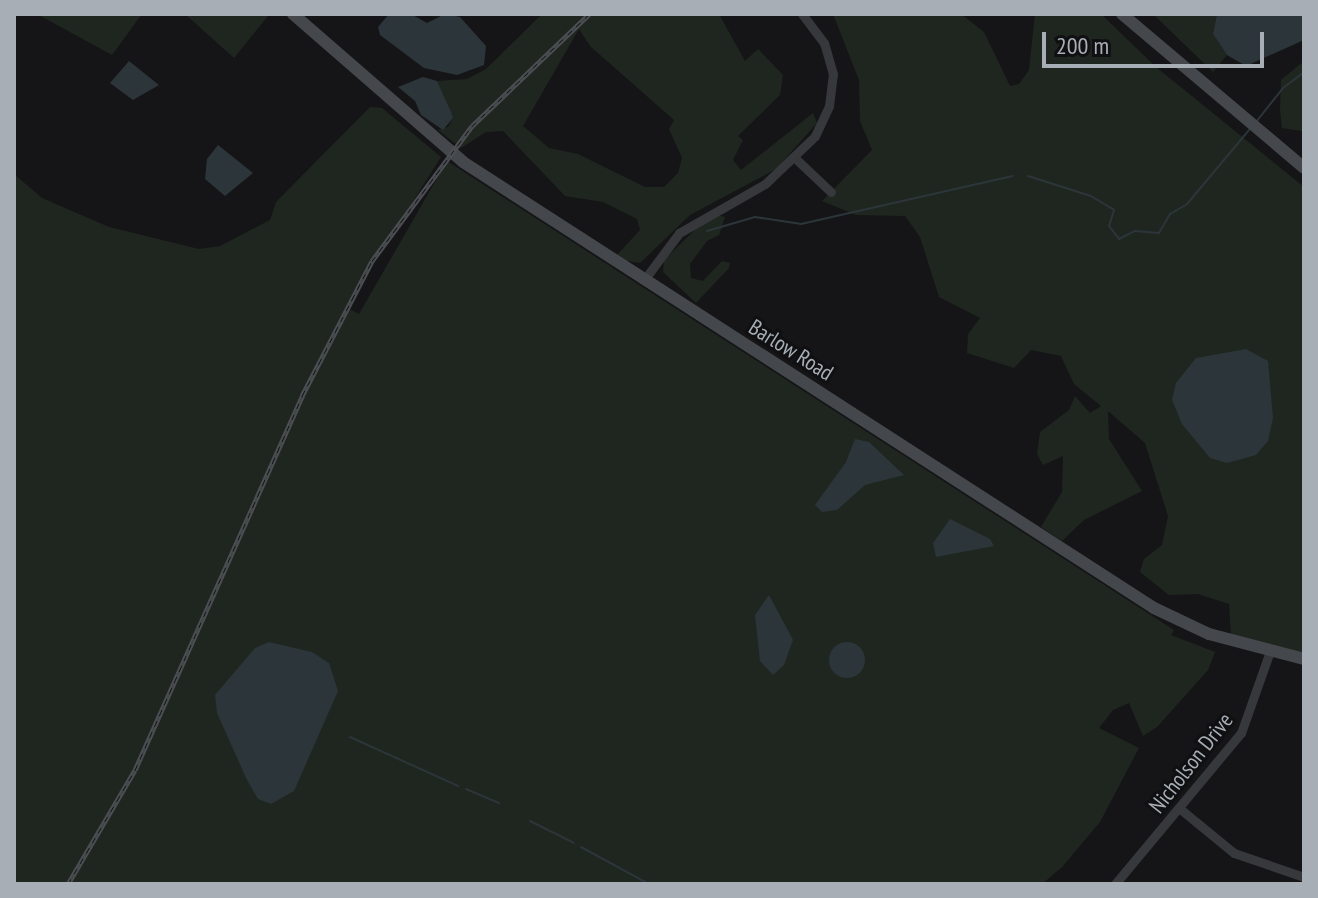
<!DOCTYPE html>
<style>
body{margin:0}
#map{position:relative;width:1318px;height:898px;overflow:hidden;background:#151517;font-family:"PT Sans Narrow",sans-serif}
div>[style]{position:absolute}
.green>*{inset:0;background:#1f261f}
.water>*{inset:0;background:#2c353a}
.round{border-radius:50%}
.stream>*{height:2px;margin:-1px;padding:0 1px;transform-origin:1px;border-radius:1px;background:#2c353a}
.street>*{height:9px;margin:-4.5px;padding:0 4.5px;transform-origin:4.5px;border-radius:4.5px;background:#36383c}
.secondary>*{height:12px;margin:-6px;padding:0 6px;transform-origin:6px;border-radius:6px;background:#44474b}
.rail>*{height:5px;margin-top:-2.5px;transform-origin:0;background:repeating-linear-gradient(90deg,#101012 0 6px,#4b4e52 0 12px);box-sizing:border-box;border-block:2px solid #4b4e52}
span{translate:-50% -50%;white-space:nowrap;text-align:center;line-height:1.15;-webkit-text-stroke:6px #101012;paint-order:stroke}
.street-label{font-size:22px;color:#a7aeb6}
.frame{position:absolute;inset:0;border:16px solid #a7aeb6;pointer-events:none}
.scale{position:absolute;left:1042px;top:32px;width:222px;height:36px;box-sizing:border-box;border:4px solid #a7aeb6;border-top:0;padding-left:10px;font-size:24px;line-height:28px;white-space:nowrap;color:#a7aeb6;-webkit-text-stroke:6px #101012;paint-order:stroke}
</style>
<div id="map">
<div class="green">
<div style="clip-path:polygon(37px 14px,142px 14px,112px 55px)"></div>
<div style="clip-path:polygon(185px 14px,267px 14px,268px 16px,234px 58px)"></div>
<div style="clip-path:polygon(evenodd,542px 14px,719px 14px,745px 61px,758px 49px,783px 75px,780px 95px,738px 136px,743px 140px,733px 160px,741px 170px,813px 113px,817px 123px,776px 169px,690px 215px,640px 263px,622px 260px,616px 256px,640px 230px,637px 219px,603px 202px,565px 196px,503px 131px,486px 132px,461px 148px,438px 130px,448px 127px,453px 118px,437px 81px,467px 79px,486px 69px,542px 14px,579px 29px,590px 46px,674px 120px,669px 129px,682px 158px,678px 173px,664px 187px,645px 187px,578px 154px,549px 148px,523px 126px,579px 29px)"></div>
<div style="clip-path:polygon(833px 14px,961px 14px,984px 32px,1010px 86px,1019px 84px,1029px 70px,1035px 14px,1101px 14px,1156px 67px,1304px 187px,1304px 654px,1231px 636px,1229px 604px,1198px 594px,1169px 595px,1140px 572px,1144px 559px,1162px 545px,1168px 516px,1145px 443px,1108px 411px,1109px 439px,1142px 491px,1084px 520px,1062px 541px,1041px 527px,1062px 492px,1063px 456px,1043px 465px,1037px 454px,1040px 432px,1069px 410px,1075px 396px,1090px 413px,1101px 406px,1074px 384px,1061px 356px,1031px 350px,1014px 368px,967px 353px,968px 334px,980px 318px,939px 297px,920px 237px,905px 216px,856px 215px,822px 201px,872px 150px,860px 121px,859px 80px)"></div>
<div style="clip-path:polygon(1153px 14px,1217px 14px,1213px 34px,1227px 55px,1213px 72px)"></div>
<div style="clip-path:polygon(1304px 61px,1304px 147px,1302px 131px,1282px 128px,1280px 110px,1281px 80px)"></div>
<div style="clip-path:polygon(370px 107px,382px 108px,441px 157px,346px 307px,359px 314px,447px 161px,1174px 630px,1171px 635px,1215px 652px,1208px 670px,1157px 727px,1143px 736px,1129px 703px,1113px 710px,1099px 728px,1139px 748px,1100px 822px,1062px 867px,1042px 884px,14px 884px,14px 174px,42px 198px,109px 227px,199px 249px,220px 246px,270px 220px,276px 202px)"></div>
<div style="clip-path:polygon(717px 215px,725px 217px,719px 235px,707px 241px,690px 264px,691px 278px,703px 281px,722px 261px,730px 263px,729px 268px,696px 303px,663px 272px,664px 260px,707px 218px)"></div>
</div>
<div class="water">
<div style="clip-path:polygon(389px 14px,411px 14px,427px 23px,445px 14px,460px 17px,486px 46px,484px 65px,457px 75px,424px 68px,380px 35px,378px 27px)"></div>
<div style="clip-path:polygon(1217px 14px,1304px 14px,1304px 40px,1246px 66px,1227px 55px,1213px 34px)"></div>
<div style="clip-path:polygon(129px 61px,159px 85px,133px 100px,110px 83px)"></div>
<div style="clip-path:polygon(423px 77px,437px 81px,451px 112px,453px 118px,443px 130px,421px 115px,415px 101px,398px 87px)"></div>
<div style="clip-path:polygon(218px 145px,253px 173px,225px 196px,205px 179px,207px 159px)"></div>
<div style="clip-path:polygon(1246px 349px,1268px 361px,1273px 418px,1268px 441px,1256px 455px,1227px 463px,1210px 458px,1182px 424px,1172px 400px,1176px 383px,1196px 358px)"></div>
<div style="clip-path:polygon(855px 439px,869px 442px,904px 475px,865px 485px,837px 510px,822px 512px,815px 505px,846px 462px)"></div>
<div style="clip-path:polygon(950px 519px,990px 539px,994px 546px,936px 557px,933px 543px)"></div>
<div style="clip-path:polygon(769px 595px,793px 640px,784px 665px,773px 675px,760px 661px,755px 615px)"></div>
<div style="clip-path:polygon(269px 642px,312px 652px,329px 663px,338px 691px,294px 791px,271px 804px,258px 799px,247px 780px,217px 713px,215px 695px,255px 648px)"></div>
<div class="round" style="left:829px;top:642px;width:36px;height:36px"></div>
</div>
<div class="stream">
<div style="left:1256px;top:122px;width:43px;rotate:-51.5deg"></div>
<div style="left:1283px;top:88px;width:26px;rotate:-37deg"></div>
<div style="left:1028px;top:176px;width:66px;rotate:17.6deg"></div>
<div style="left:1091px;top:196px;width:27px;rotate:31deg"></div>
<div style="left:1114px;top:210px;width:17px;rotate:107deg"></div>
<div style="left:1109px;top:226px;width:16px;rotate:52deg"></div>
<div style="left:1119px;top:239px;width:18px;rotate:-27deg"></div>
<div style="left:1135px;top:231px;width:24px;rotate:5deg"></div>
<div style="left:1159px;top:233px;width:22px;rotate:-60deg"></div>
<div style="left:1170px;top:214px;width:20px;rotate:-30deg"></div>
<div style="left:1187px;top:204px;width:97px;rotate:-50deg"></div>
<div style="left:707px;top:231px;width:50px;rotate:-16.3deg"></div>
<div style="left:755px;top:217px;width:47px;rotate:8.7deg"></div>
<div style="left:801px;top:224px;width:217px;rotate:-12.8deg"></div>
<div style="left:350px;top:737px;width:119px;rotate:24.4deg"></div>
<div style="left:466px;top:789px;width:36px;rotate:23deg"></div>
<div style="left:530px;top:821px;width:49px;rotate:26.6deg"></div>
<div style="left:581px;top:847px;width:77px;rotate:28.6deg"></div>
</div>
<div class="street">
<div style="left:796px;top:159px;width:48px;rotate:43.3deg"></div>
<div style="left:644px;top:280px;width:59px;rotate:-53.3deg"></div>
<div style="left:679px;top:233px;width:99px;rotate:-29.7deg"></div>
<div style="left:765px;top:184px;width:69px;rotate:-43.8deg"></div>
<div style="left:815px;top:136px;width:33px;rotate:-65deg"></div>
<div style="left:829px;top:106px;width:32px;rotate:-83deg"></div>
<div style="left:833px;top:74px;width:32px;rotate:-106deg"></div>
<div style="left:824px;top:43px;width:36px;rotate:-127deg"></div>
<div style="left:1179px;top:808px;width:71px;rotate:39.3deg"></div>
<div style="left:1234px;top:853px;width:74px;rotate:18.9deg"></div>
<div style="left:1115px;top:884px;width:197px;rotate:-50.2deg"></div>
<div style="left:1241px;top:733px;width:87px;rotate:-70.5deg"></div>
</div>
<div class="secondary">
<div style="left:293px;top:14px;width:225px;rotate:41deg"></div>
<div style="left:463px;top:162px;width:822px;rotate:32.84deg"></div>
<div style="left:1154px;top:608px;width:61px;rotate:25.3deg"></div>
<div style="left:1209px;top:634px;width:98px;rotate:14.7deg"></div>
<div style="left:1122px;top:14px;width:238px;rotate:40.2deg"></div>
</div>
<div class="rail">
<div style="left:68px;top:884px;width:132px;rotate:-59.6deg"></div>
<div style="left:135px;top:770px;width:410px;rotate:-65.9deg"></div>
<div style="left:302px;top:396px;width:152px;rotate:-62.6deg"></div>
<div style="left:372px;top:261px;width:168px;rotate:-53.5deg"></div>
<div style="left:472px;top:126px;width:162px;rotate:-43.7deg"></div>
</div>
<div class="street-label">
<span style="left:791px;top:350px;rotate:32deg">Barlow Road</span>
<span style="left:1191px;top:763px;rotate:-52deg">Nicholson Drive</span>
</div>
<div class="frame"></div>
<div class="scale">200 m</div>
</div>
